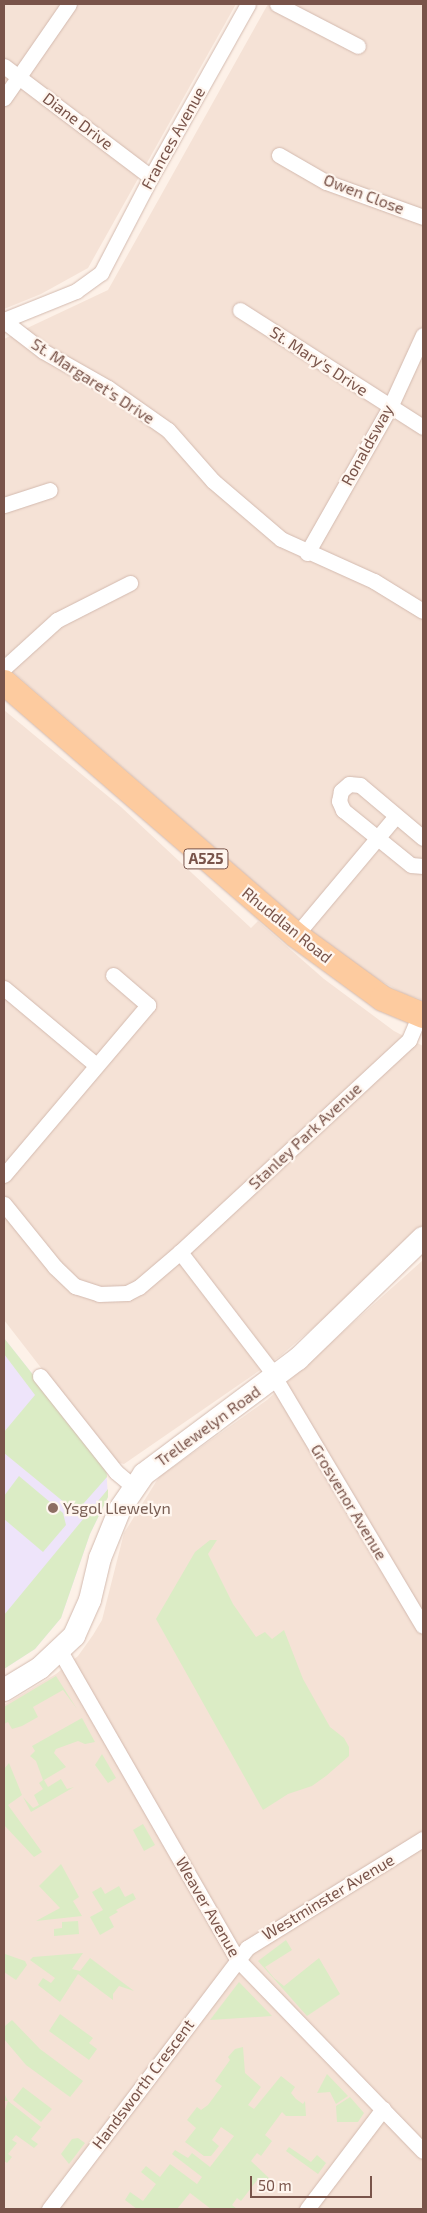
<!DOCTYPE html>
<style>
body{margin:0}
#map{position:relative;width:427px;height:2213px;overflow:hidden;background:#fdf1e8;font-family:"Exo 2",sans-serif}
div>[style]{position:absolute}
.residential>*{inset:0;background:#f5e2d6}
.education>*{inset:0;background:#eee4fa}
.green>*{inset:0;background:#dbecc5}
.roads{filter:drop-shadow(0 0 1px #d3baaf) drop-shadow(0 0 1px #d3baaf)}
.street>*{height:15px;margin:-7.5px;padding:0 7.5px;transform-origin:7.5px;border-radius:7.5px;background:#fff}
.secondary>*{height:22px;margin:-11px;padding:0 11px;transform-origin:11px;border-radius:11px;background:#fff}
.primary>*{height:25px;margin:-12.5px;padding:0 12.5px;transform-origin:12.5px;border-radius:12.5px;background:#fdcb9f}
.dots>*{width:14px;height:14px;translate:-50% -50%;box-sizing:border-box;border:2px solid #fff6ef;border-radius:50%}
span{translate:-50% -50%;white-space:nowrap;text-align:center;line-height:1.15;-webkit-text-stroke:4.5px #fff6ef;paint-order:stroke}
.shield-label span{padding:1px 4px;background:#fff6ef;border:1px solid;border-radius:4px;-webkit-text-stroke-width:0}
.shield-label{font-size:15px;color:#79544a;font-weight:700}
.street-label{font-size:16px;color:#79544a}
.education-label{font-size:16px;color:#785e54}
.left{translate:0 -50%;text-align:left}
.frame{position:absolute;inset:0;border:5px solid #79544a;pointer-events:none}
.scale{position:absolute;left:250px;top:2176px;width:122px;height:22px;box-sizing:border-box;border:2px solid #79544a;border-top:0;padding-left:6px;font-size:15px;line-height:18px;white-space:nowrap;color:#79544a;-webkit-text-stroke:4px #fff6ef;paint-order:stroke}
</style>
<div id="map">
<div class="residential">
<div style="clip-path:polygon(4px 4px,236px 4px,88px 268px,41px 294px,4px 309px)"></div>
<div style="clip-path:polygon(268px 4px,423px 4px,423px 1000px,402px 993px,350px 963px,323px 942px,4px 664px,4px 339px,108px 290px)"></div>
<div style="clip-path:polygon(4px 710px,121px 807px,251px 928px,258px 921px,324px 979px,394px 1031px,423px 1046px,423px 1225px,347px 1299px,279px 1357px,124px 1464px,114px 1462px,4px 1320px)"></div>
<div style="clip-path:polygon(423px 1260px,423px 2209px,4px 2209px,4px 1705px,56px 1674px,78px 1656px,93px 1635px,102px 1620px,124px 1533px,159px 1477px,267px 1400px)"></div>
</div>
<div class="education">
<div style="clip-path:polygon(4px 1338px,106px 1467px,108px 1497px,90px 1534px,61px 1618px,35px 1649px,4px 1669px)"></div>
</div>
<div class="green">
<div style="clip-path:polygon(4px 1338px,106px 1467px,107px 1477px,76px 1512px,4px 1453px,4px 1432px,35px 1395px,4px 1354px)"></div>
<div style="clip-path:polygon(19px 1476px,63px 1513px,66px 1525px,43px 1552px,4px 1519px,4px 1496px)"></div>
<div style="clip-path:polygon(108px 1489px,108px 1497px,90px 1534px,61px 1618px,35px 1649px,4px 1669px,4px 1615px)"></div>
<div style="clip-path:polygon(210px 1540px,217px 1540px,208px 1554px,233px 1604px,256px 1637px,265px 1632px,272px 1639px,284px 1630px,303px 1679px,330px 1727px,344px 1738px,349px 1747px,349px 1756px,326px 1776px,312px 1786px,288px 1794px,263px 1810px,156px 1619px,195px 1552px)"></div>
<div style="clip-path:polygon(56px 1676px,77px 1709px,63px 1690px,33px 1707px,38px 1717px,22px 1726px,12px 1729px,8px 1722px,4px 1724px,4px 1707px)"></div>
<div style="clip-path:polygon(82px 1718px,95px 1742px,85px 1744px,78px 1741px,56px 1749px,54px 1753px,66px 1767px,44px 1780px,48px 1787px,61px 1779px,67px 1789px,74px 1787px,31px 1812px,23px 1797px,33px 1808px,39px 1805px,34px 1795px,43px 1789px,39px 1783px,43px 1780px,36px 1761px,30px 1756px,35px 1751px,32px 1746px)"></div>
<div style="clip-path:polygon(102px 1754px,116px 1778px,108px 1783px,95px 1765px)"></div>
<div style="clip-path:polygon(9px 1763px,22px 1795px,8px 1805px,42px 1852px,34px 1857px,4px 1825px,4px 1769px)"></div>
<div style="clip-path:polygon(143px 1824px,155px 1845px,144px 1851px,133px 1830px)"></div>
<div style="clip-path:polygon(61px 1864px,79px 1897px,73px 1901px,82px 1916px,36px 1921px,60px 1908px,39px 1886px)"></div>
<div style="clip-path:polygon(119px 1886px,125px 1897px,133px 1893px,136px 1899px,116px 1910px,118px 1912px,109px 1917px,114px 1927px,100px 1935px,90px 1917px,103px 1910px,92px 1892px,101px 1887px,105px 1894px)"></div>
<div style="clip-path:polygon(78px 1921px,79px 1934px,54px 1936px,54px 1929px,62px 1928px,62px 1922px)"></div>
<div style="clip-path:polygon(286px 1940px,292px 1950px,265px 1967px,274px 1978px,284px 1986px,319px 1958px,340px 1994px,307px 2016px,258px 1961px)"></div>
<div style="clip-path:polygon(83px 1953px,72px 1969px,80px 1971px,90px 1958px,134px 1991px,119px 1986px,113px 1994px,113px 2000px,78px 1974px,60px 2002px,38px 1985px,43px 1978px,51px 1983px,55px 1978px,30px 1960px,33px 1957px)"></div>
<div style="clip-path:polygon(5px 1954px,25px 1961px,27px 1965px,16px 1980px,4px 1972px)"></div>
<div style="clip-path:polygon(239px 1982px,272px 2016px,210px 2020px)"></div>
<div style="clip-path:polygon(60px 2014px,93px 2038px,89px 2043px,97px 2049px,89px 2060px,49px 2031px)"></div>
<div style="clip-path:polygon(12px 2020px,40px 2049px,83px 2081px,70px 2097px,26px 2065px,4px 2039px,5px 2026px)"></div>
<div style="clip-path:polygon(243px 2047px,245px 2073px,261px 2087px,248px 2105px,254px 2109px,281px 2076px,295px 2087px,291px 2093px,296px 2099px,303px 2104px,305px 2101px,306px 2116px,286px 2116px,282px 2112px,265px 2135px,272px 2141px,261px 2156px,257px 2153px,251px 2161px,270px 2179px,265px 2185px,258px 2179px,241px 2201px,237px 2198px,232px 2205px,237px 2209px,211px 2209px,190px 2193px,177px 2209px,137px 2209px,125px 2200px,130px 2192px,143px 2201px,156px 2184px,141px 2172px,146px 2166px,160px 2177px,170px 2164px,197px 2184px,202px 2177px,172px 2154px,175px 2150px,188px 2158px,192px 2153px,210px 2167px,234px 2136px,221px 2127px,212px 2140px,219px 2146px,211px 2156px,204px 2156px,185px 2142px,196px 2128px,187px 2120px,197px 2107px,201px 2110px,208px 2105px,222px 2086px,215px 2081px,230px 2060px,228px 2057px,235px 2049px)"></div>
<div style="clip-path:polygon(327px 2074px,348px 2096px,336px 2104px,330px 2092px,317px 2093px)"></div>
<div style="clip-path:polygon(23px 2087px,52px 2109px,41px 2122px,13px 2100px)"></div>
<div style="clip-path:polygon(4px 2093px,8px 2101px,41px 2127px,31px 2139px,38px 2144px,34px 2148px,16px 2135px,12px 2140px,17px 2143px,8px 2154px,12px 2157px,7px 2163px,4px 2161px,4px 2113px,8px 2101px,4px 2101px)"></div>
<div style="clip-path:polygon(350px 2097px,364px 2113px,358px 2122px,337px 2122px,336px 2106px)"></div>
<div style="clip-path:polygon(78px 2138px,85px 2143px,69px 2164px,61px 2154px,72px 2139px)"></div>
<div style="clip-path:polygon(289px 2147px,311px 2162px,317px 2155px,326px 2163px,318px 2174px,286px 2151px)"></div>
</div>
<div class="roads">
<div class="street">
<div style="left:277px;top:4px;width:91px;rotate:27.4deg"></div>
<div style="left:4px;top:66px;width:184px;rotate:37.1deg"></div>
<div style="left:4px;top:98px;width:114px;rotate:-55.3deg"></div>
<div style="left:279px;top:155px;width:54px;rotate:29.9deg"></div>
<div style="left:326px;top:182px;width:103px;rotate:19.8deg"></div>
<div style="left:240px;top:310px;width:217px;rotate:32.6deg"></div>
<div style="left:4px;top:320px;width:78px;rotate:-21.9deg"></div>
<div style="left:76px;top:291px;width:31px;rotate:-36deg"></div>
<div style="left:101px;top:273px;width:108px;rotate:-62.5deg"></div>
<div style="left:151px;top:177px;width:198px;rotate:-60.7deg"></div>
<div style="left:4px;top:321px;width:49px;rotate:37.6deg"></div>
<div style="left:43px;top:351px;width:75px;rotate:29.6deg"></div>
<div style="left:108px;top:388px;width:73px;rotate:35deg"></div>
<div style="left:168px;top:430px;width:68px;rotate:48.6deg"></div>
<div style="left:213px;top:481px;width:89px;rotate:40.5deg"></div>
<div style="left:281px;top:539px;width:102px;rotate:24.3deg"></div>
<div style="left:374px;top:581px;width:57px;rotate:31.5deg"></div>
<div style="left:4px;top:505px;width:48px;rotate:-18.1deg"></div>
<div style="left:307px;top:553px;width:168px;rotate:-60.4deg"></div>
<div style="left:390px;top:407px;width:79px;rotate:-65.4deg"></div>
<div style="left:4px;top:668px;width:72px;rotate:-42.2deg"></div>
<div style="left:57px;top:620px;width:82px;rotate:-26.9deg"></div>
<div style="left:423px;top:838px;width:82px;rotate:-139.9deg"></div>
<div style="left:360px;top:785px;width:11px;rotate:-175deg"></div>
<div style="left:349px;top:784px;width:11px;rotate:139deg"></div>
<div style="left:341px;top:791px;width:10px;rotate:101deg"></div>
<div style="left:339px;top:801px;width:10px;rotate:66deg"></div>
<div style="left:343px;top:810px;width:87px;rotate:39deg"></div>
<div style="left:411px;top:865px;width:12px;rotate:5deg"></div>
<div style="left:296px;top:935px;width:155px;rotate:-50deg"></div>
<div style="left:4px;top:988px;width:120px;rotate:39.9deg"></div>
<div style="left:4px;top:1175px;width:223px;rotate:-49.7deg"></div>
<div style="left:148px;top:1005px;width:46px;rotate:-139.4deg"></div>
<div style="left:4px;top:1204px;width:81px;rotate:51deg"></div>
<div style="left:55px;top:1267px;width:28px;rotate:44deg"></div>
<div style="left:75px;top:1286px;width:25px;rotate:18deg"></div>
<div style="left:99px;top:1294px;width:28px;rotate:-2deg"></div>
<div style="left:127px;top:1293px;width:13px;rotate:-27deg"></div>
<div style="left:139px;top:1287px;width:54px;rotate:-40.5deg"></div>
<div style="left:180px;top:1252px;width:312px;rotate:-42.8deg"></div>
<div style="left:409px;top:1040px;width:28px;rotate:-67deg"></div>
<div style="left:180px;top:1252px;width:146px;rotate:52.5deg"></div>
<div style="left:269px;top:1368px;width:300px;rotate:59.2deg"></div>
<div style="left:40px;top:1376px;width:122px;rotate:51.6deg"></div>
<div style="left:116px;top:1472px;width:23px;rotate:40deg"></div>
<div style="left:60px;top:1651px;width:355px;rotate:60.1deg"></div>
<div style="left:237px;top:1959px;width:267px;rotate:45.9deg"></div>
<div style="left:49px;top:2209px;width:328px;rotate:-52.8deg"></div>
<div style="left:247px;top:1948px;width:207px;rotate:-31.8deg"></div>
<div style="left:307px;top:2209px;width:126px;rotate:-52.8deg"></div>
</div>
<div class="secondary">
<div style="left:4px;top:1690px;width:42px;rotate:-31.4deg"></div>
<div style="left:40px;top:1668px;width:47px;rotate:-43.3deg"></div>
<div style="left:74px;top:1636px;width:39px;rotate:-66deg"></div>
<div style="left:90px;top:1600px;width:43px;rotate:-76.6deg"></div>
<div style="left:100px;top:1558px;width:53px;rotate:-67.8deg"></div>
<div style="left:120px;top:1509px;width:42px;rotate:-55.6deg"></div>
<div style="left:144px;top:1474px;width:192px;rotate:-36.8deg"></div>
<div style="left:298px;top:1359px;width:174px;rotate:-44.1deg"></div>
</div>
<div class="primary">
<div style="left:4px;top:682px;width:386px;rotate:40.9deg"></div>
<div style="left:296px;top:935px;width:107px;rotate:36.2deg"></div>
<div style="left:382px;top:998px;width:44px;rotate:22.5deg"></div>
</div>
</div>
<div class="dots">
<div style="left:53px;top:1508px;background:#8d6e63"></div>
</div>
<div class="shield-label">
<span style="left:206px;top:859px">A525</span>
</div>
<div class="street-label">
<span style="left:78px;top:121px;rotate:37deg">Diane Drive</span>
<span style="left:173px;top:138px;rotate:-61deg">Frances Avenue</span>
<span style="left:364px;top:194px;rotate:21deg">Owen Close</span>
<span style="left:319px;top:361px;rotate:33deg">St. Mary's Drive</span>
<span style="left:93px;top:381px;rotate:33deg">St. Margaret's Drive</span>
<span style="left:367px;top:445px;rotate:-61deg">Ronaldsway</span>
<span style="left:287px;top:925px;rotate:39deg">Rhuddlan Road</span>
<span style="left:305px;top:1136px;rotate:-43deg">Stanley Park Avenue</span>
<span style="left:208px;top:1426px;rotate:-36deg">Trellewelyn Road</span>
<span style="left:349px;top:1502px;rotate:59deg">Grosvenor Avenue</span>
<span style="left:328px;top:1897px;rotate:-31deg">Westminster Avenue</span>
<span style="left:208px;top:1907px;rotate:60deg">Weaver Avenue</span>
<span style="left:143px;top:2084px;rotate:-53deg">Handsworth Crescent</span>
</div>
<div class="education-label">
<span class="left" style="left:63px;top:1508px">Ysgol Llewelyn</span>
</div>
<div class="frame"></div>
<div class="scale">50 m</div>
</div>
